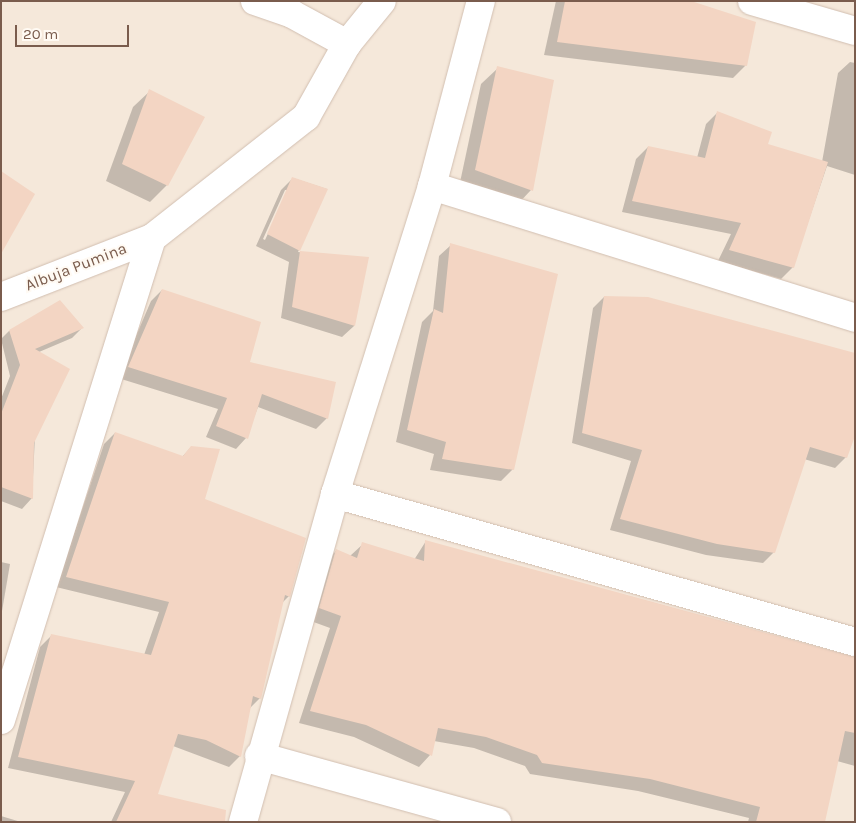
<!DOCTYPE html>
<style>
body{margin:0}
#map{position:relative;width:856px;height:823px;overflow:hidden;background:#fdf6ec;font-family:Karla,sans-serif}
div>[style]{position:absolute}
.residential>*{inset:0;background:#f5e8da}
.shadow>*{inset:0;background:#0003}
.building>*{inset:0;background:#f3d5c3}
.roads{filter:drop-shadow(0 0 1px #d1beb0) drop-shadow(0 0 1px #d1beb0)}
.minor>*{height:28px;margin:-14px;padding:0 14px;transform-origin:14px;border-radius:14px;background:#fff}
span{translate:-50% -50%;white-space:nowrap;text-align:center;line-height:1.15;-webkit-text-stroke:4px #fffaf3;paint-order:stroke}
.street-label{font-size:16px;color:#7a5c4d}
.frame{position:absolute;inset:0;border:2px solid #7a5c4d;pointer-events:none}
.scale{position:absolute;left:15px;top:25px;width:114px;height:22px;box-sizing:border-box;border:2px solid #7a5c4d;border-top:0;padding-left:6px;font-size:15px;line-height:18px;white-space:nowrap;color:#7a5c4d;-webkit-text-stroke:4px #fffaf3;paint-order:stroke}
</style>
<div id="map">
<div class="residential">
<div style="clip-path:polygon(1px 1px,855px 1px,855px 822px,1px 822px)"></div>
</div>
<div class="shadow">
<div style="clip-path:polygon(556px 1px,687px 1px,746px 65px,733px 78px,544px 55px)"></div>
<div style="clip-path:polygon(850px 62px,855px 63px,855px 175px,827px 166px,793px 267px,781px 279px,718px 261px,731px 234px,622px 212px,636px 159px,648px 147px,697px 158px,706px 124px,717px 113px,767px 145px,822px 162px,838px 73px)"></div>
<div style="clip-path:polygon(498px 68px,531px 190px,515px 207px,459px 187px,481px 84px)"></div>
<div style="clip-path:polygon(150px 91px,167px 185px,150px 202px,106px 181px,133px 107px)"></div>
<div style="clip-path:polygon(evenodd,293px 178px,327px 189px,298px 252px,368px 258px,354px 326px,342px 337px,281px 318px,289px 262px,256px 246px,281px 190px,293px 178px,285px 190px,288px 190px,265px 240px,263px 239px,285px 190px)"></div>
<div style="clip-path:polygon(451px 245px,513px 469px,501px 481px,430px 470px,434px 454px,396px 442px,422px 322px,433px 311px,439px 256px)"></div>
<div style="clip-path:polygon(162px 290px,249px 363px,327px 418px,316px 429px,258px 407px,246px 438px,236px 449px,206px 437px,218px 409px,118px 378px,151px 301px)"></div>
<div style="clip-path:polygon(604px 297px,846px 457px,835px 468px,804px 459px,774px 552px,763px 563px,706px 555px,610px 530px,631px 461px,572px 443px,593px 308px)"></div>
<div style="clip-path:polygon(82px 328px,72px 338px,39px 352px,32px 498px,22px 509px,1px 501px,1px 399px,10px 376px,1px 339px,9px 331px)"></div>
<div style="clip-path:polygon(115px 433px,182px 457px,191px 447px,204px 500px,289px 596px,281px 604px,260px 698px,249px 709px,240px 756px,229px 767px,173px 746px,156px 795px,218px 822px,111px 822px,125px 792px,8px 768px,40px 647px,51px 636px,144px 655px,159px 612px,56px 587px,104px 444px)"></div>
<div style="clip-path:polygon(426px 541px,855px 674px,855px 766px,837px 761px,824px 822px,748px 822px,749px 818px,638px 791px,530px 774px,525px 766px,474px 748px,434px 741px,430px 755px,419px 767px,354px 737px,299px 723px,330px 628px,308px 620px,324px 563px,336px 551px,350px 556px,363px 544px,414px 560px)"></div>
<div style="clip-path:polygon(1px 562px,10px 564px,1px 617px)"></div>
<div style="clip-path:polygon(1px 816px,21px 822px,1px 822px)"></div>
</div>
<div class="building">
<div style="clip-path:polygon(565px 1px,691px 1px,756px 22px,747px 66px,557px 42px)"></div>
<div style="clip-path:polygon(497px 66px,554px 80px,533px 191px,475px 170px)"></div>
<div style="clip-path:polygon(149px 89px,205px 117px,168px 186px,122px 164px)"></div>
<div style="clip-path:polygon(717px 111px,772px 132px,768px 144px,828px 162px,794px 268px,729px 250px,741px 223px,632px 201px,648px 146px,705px 158px)"></div>
<div style="clip-path:polygon(1px 171px,35px 194px,1px 254px)"></div>
<div style="clip-path:polygon(292px 177px,328px 189px,300px 251px,267px 234px)"></div>
<div style="clip-path:polygon(450px 243px,558px 274px,514px 470px,442px 459px,446px 442px,407px 430px,434px 309px,443px 313px)"></div>
<div style="clip-path:polygon(300px 251px,369px 257px,355px 326px,292px 307px)"></div>
<div style="clip-path:polygon(162px 289px,261px 322px,250px 362px,336px 382px,328px 419px,262px 394px,248px 439px,216px 426px,227px 398px,128px 367px)"></div>
<div style="clip-path:polygon(604px 296px,648px 297px,855px 353px,855px 436px,847px 458px,810px 447px,775px 553px,717px 544px,620px 519px,642px 450px,582px 433px)"></div>
<div style="clip-path:polygon(60px 300px,84px 328px,35px 349px,70px 369px,34px 443px,33px 499px,1px 487px,1px 414px,20px 365px,9px 330px)"></div>
<div style="clip-path:polygon(115px 432px,183px 456px,191px 446px,220px 449px,205px 499px,306px 538px,290px 597px,285px 595px,261px 699px,253px 696px,241px 757px,206px 740px,178px 734px,158px 794px,226px 810px,225px 822px,116px 822px,135px 781px,18px 757px,51px 634px,151px 655px,169px 602px,66px 577px)"></div>
<div style="clip-path:polygon(425px 540px,855px 657px,855px 733px,845px 731px,825px 822px,756px 822px,760px 807px,650px 779px,542px 763px,537px 755px,486px 737px,438px 728px,432px 756px,366px 725px,310px 711px,341px 616px,319px 608px,336px 549px,357px 558px,362px 542px,424px 561px)"></div>
</div>
<div class="roads">
<div class="minor">
<div style="left:255px;top:1px;width:39px;rotate:19deg"></div>
<div style="left:292px;top:14px;width:63px;rotate:28.6deg"></div>
<div style="left:752px;top:1px;width:107px;rotate:16.2deg"></div>
<div style="left:432px;top:186px;width:443px;rotate:17.3deg"></div>
<div style="left:1px;top:297px;width:162px;rotate:-21.3deg"></div>
<div style="left:335px;top:494px;width:541px;rotate:15.89deg"></div>
<div style="left:1px;top:720px;width:505px;rotate:-72.61deg"></div>
<div style="left:152px;top:238px;width:196px;rotate:-38.2deg"></div>
<div style="left:306px;top:117px;width:84px;rotate:-60.7deg"></div>
<div style="left:347px;top:44px;width:55px;rotate:-50.9deg"></div>
<div style="left:259px;top:756px;width:247px;rotate:15.5deg"></div>
<div style="left:243px;top:822px;width:341px;rotate:-74.3deg"></div>
<div style="left:335px;top:494px;width:323px;rotate:-72.5deg"></div>
<div style="left:432px;top:186px;width:191px;rotate:-75.2deg"></div>
</div>
</div>
<div class="street-label">
<span style="left:76px;top:267px;rotate:-21deg">Albuja Pumina</span>
</div>
<div class="frame"></div>
<div class="scale">20 m</div>
</div>
